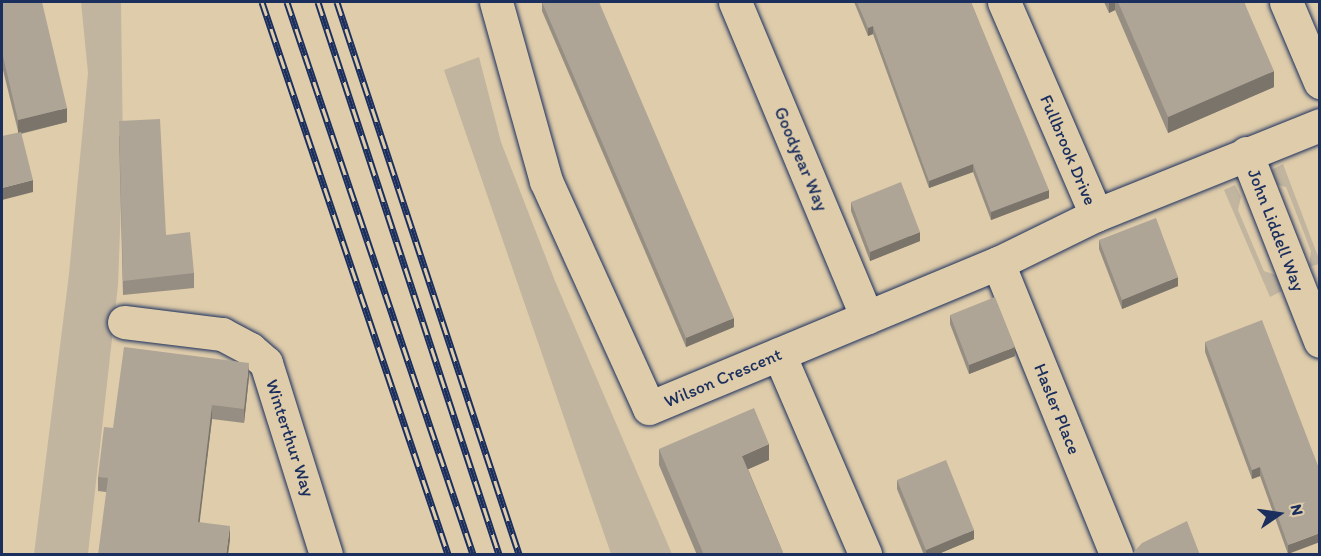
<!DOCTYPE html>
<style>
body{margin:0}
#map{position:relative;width:1321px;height:556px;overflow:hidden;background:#dfccaa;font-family:Itim,sans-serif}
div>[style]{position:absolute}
.green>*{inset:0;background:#c2b59f}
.roads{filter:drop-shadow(0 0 2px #1b2f5e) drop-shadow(0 0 2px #1b2f5e)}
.minor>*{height:33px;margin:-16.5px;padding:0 16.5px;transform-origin:16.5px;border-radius:16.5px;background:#dfccaa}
.rail>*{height:7px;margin-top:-3.5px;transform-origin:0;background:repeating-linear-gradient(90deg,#dfccaa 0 14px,#1b2f5e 0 28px);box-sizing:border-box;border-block:2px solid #1b2f5e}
.wall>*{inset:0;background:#968e82}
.shaded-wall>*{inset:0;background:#7a746a}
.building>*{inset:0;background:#afa597}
span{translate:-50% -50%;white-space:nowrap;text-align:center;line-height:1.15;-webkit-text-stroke:4.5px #dfccaa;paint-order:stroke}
.street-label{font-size:18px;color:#1b2f5e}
.frame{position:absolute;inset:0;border:3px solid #1b2f5e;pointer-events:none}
.north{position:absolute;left:1249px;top:484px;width:60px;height:60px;-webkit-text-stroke:4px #dfccaa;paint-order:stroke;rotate:77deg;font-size:16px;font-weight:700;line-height:24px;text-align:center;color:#1b2f5e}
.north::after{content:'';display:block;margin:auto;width:21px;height:27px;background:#1b2f5e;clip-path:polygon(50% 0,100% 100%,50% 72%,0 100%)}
</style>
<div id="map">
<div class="green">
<div style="clip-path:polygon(81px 2px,121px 2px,123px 151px,118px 285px,88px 554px,34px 554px,69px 274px,88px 73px)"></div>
<div style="clip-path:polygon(479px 57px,501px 142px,555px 281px,672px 554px,611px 554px,444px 70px)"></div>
<div style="clip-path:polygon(1283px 164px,1319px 259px,1319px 264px,1309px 267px,1311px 251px,1286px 187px,1278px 185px,1271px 170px)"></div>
<div style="clip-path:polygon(1235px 185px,1241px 197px,1238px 210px,1264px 271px,1276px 275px,1282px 291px,1270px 297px,1224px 190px)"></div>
</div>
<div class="roads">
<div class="minor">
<div style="left:496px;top:2px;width:186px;rotate:74.4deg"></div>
<div style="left:546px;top:181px;width:249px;rotate:65.6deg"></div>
<div style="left:649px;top:408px;width:378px;rotate:-22.6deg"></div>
<div style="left:998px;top:263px;width:109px;rotate:-26.1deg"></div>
<div style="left:1096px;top:215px;width:241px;rotate:-21.9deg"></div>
<div style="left:735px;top:2px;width:342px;rotate:67.3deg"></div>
<div style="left:1004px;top:2px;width:232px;rotate:66.6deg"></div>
<div style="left:1286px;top:2px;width:87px;rotate:67deg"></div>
<div style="left:1246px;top:153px;width:202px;rotate:68.5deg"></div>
<div style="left:998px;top:263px;width:314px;rotate:67.9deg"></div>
<div style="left:124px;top:322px;width:99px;rotate:7deg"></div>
<div style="left:222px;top:334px;width:32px;rotate:28deg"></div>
<div style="left:250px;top:349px;width:21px;rotate:41deg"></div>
<div style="left:266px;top:363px;width:200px;rotate:72.6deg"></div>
<div style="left:779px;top:354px;width:218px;rotate:66.7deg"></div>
</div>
</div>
<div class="rail">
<div style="left:262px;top:2px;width:582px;rotate:71.38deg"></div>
<div style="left:287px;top:2px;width:582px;rotate:71.38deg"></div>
<div style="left:318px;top:2px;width:581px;rotate:71.85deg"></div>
<div style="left:337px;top:2px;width:581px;rotate:71.75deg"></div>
</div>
<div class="wall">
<div style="clip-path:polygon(2px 2px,67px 122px,21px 134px,33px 192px,2px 66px)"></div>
<div style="clip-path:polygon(542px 2px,734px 327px,686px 347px,542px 11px)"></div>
<div style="clip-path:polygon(854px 2px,971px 2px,1049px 198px,991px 220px,973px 172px,929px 188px,873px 34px,868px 36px)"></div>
<div style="clip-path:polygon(1104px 2px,1244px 2px,1274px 87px,1168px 133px,1115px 10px,1109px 13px)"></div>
<div style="clip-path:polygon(119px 135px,166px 235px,194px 273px,194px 288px,123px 295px)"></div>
<div style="clip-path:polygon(851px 202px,920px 241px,870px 261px,851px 211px)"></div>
<div style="clip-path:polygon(1099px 240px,1178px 286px,1122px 309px,1099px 249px)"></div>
<div style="clip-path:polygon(950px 315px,1015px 356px,969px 374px,950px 324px)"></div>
<div style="clip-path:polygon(1205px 342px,1320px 471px,1288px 554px,1260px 476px,1252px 479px,1205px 352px)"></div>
<div style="clip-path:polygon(249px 377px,244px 423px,212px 419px,199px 522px,230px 540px,106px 492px,98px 491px,98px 477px,113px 428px)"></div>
<div style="clip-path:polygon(659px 449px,769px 460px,748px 469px,784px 555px,697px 555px,659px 465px)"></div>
<div style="clip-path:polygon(897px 480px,974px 539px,936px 555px,924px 555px,897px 489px)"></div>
</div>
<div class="shaded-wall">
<div style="clip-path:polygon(1109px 2px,1115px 2px,1115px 10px,1109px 13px)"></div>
<div style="clip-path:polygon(873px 26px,873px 34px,868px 36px,868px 28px)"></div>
<div style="clip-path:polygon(1274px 71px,1274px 87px,1168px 133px,1168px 117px)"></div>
<div style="clip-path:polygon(67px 108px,67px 122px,18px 134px,18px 120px)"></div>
<div style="clip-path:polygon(973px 164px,973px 172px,929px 188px,929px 181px)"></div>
<div style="clip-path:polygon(33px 180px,33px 192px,2px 200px,2px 188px)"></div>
<div style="clip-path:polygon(1049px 190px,1049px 198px,991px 220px,991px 212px)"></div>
<div style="clip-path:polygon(920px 232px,920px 241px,870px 261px,870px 252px)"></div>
<div style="clip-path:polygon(1178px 277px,1178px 286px,1122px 309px,1122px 300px)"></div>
<div style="clip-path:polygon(734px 318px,734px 327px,686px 347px,686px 338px)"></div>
<div style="clip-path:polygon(1015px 347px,1015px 356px,969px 374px,969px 365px)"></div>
<div style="clip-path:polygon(249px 363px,249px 377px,244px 423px,244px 409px)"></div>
<div style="clip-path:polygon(212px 405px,212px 419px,198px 536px,198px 522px)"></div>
<div style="clip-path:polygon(769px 444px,769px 460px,742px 472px,742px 456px)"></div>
<div style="clip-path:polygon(1260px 467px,1260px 476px,1252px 479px,1252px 470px)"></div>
<div style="clip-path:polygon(230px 526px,230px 540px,228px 555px,226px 555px)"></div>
<div style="clip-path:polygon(974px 530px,974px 539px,936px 555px,926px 555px,926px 550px)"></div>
<div style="clip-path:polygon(1320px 533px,1320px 542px,1288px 554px,1288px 545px)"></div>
</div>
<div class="building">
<div style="clip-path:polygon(2px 2px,42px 2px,67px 108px,18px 120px,2px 52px)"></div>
<div style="clip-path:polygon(542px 2px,599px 2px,734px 318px,686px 338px)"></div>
<div style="clip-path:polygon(857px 2px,971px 2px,1049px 190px,991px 212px,973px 164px,929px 181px,873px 26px,868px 28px)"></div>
<div style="clip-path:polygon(1118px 2px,1244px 2px,1274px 71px,1168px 117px)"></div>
<div style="clip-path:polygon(160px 119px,166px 235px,190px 232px,194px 273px,123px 281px,119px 121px)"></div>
<div style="clip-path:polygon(21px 132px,33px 180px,2px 188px,2px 136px)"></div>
<div style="clip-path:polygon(901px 182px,920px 232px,870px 252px,851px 202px)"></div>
<div style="clip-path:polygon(1156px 218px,1178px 277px,1122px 300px,1099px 240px)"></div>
<div style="clip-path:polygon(995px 297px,1015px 347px,969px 365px,950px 315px)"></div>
<div style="clip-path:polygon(1262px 320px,1320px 471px,1320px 533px,1288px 545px,1260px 467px,1252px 470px,1205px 342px)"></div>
<div style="clip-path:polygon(124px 347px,249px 363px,244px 409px,212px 405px,198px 522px,230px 526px,226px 555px,98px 555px,108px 478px,98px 477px,104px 427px,113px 428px)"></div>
<div style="clip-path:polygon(754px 408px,769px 444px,742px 456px,784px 555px,704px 555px,659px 449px)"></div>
<div style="clip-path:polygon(946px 460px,974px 530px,926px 550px,897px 480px)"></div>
<div style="clip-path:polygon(1187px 521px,1200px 555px,1131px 555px,1142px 543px)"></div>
</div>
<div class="street-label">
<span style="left:1068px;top:150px;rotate:67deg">Fullbrook Drive</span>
<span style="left:801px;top:159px;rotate:67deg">Goodyear Way</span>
<span style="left:1276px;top:230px;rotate:69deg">John Liddell Way</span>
<span style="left:723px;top:378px;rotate:-23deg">Wilson Crescent</span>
<span style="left:1057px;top:409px;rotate:68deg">Hasler Place</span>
<span style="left:290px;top:438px;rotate:72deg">Winterthur Way</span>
</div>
<div class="frame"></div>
<div class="north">N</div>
</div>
